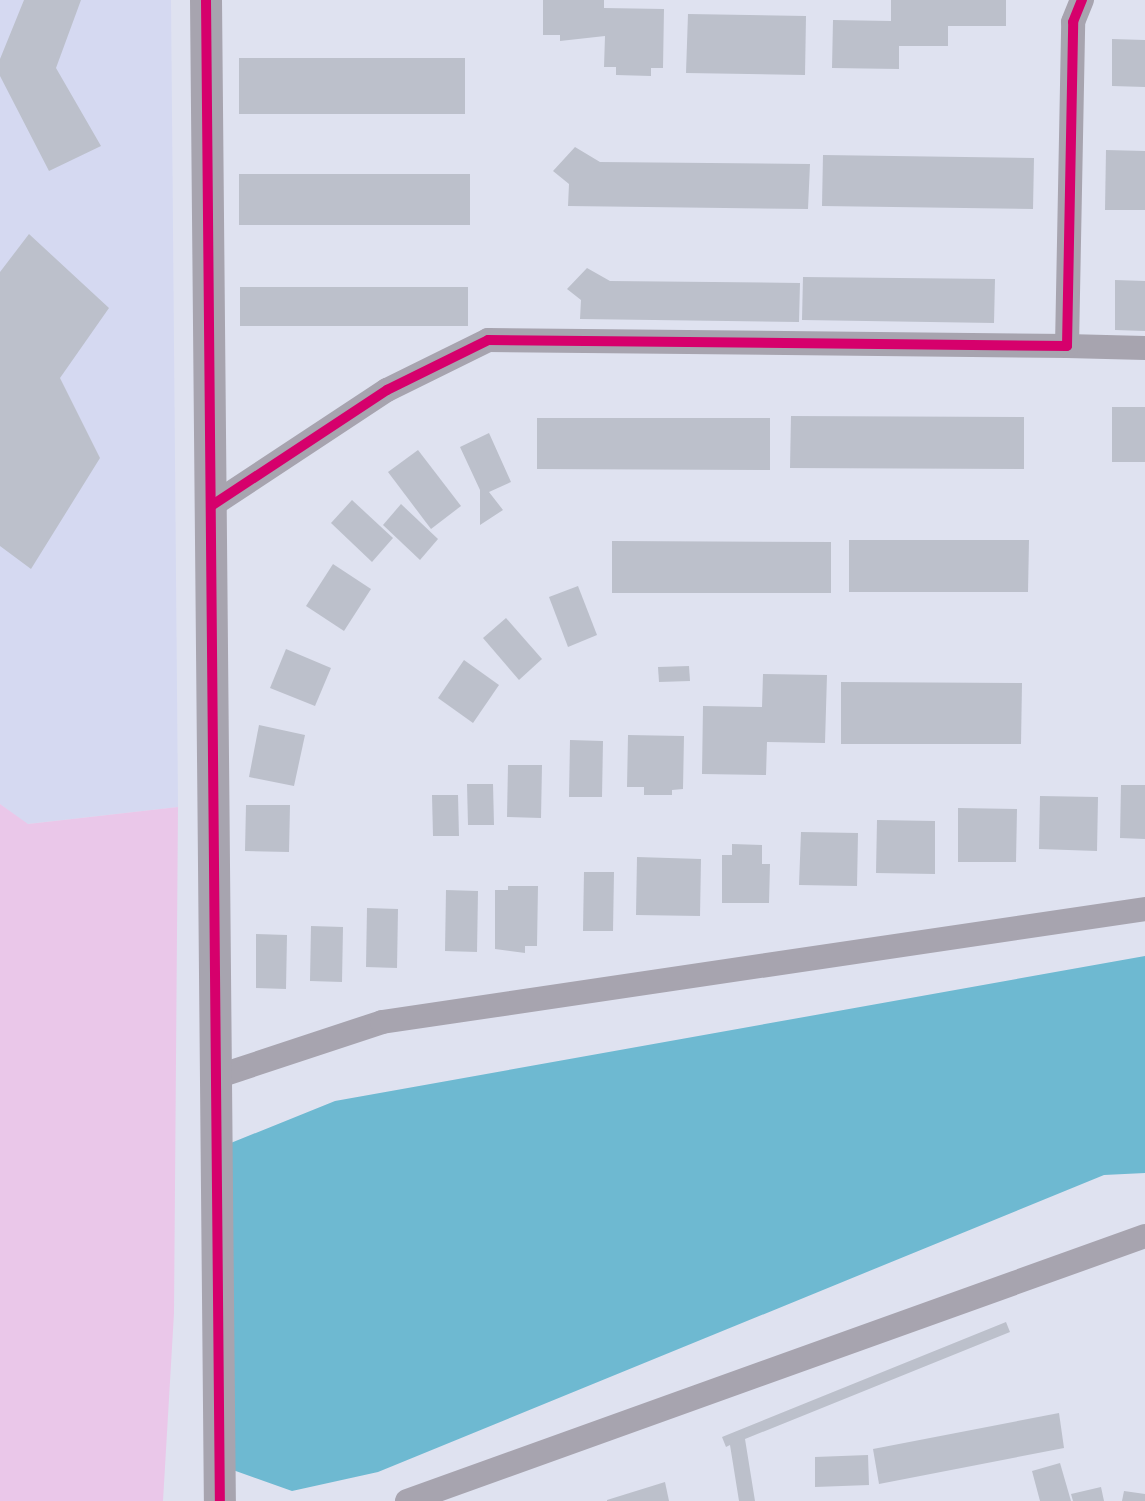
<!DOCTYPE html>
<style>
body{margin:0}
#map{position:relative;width:1145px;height:1501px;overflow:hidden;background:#dfe2f0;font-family:"Fira Sans Condensed",sans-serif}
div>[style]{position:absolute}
.built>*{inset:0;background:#d5d9f1}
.green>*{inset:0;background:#eac7e9}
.water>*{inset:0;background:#6eb9d1}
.building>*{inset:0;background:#bcc0cb}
.minor>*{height:24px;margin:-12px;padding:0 12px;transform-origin:12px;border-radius:12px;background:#a7a4af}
.tertiary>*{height:32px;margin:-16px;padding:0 16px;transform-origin:16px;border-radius:16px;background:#a7a4af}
.cycleway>*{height:10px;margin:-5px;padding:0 5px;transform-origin:5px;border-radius:5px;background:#d6006c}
span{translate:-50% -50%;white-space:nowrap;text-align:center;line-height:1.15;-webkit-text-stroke:6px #d8ddf7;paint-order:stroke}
</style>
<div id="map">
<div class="built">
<div style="clip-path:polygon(0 0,171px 0,178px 807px,27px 824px,0 804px)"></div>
</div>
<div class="green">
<div style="clip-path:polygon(0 804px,28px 824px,178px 807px,174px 1313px,163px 1501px,0 1501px)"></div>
</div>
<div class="water">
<div style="clip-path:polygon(1145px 956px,1145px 1173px,1104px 1175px,378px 1472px,292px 1491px,219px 1465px,216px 1149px,335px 1101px)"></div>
</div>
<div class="building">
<div style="clip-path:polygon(24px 0,81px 0,56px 68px,101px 146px,49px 171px,0 76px,0 59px)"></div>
<div style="clip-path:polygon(543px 0,604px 0,604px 8px,664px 9px,663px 68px,651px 68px,651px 76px,616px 75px,616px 67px,604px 67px,605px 36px,560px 41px,560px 35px,543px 35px)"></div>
<div style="clip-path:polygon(891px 0,1006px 0,1006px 26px,948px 26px,948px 46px,899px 46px,899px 69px,832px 68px,833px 20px,891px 21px)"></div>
<div style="clip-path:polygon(688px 14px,806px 16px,805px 75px,686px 73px)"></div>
<div style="clip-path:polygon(1112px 39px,1145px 40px,1145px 87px,1112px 86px)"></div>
<div style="clip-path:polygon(239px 58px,465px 58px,465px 114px,239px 114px)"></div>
<div style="clip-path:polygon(575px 147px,600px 162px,810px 164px,808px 209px,568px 206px,569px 184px,553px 171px)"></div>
<div style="clip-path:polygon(1106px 150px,1145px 151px,1145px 210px,1105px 210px)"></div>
<div style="clip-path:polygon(823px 155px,1034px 158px,1033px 209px,822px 206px)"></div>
<div style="clip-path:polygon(239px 174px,470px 174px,470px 225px,239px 225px)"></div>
<div style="clip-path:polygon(29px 234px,109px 308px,60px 378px,100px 458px,31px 569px,0 546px,0 272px)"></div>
<div style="clip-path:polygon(587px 268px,610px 281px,800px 283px,799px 322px,580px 319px,581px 300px,567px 289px)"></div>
<div style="clip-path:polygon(803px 277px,995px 279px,994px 323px,802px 320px)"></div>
<div style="clip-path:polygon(1115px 280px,1145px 281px,1145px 331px,1115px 330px)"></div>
<div style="clip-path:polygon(240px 287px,468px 287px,468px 326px,240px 326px)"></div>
<div style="clip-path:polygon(1112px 407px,1145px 407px,1145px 462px,1112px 462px)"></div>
<div style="clip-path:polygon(791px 416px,1024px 417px,1024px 469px,790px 468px)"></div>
<div style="clip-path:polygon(537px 418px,770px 418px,770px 470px,537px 469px)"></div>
<div style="clip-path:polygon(489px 433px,511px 482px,489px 492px,503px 510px,480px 525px,480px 490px,460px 447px)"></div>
<div style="clip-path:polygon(418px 450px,461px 506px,431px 529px,388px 472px)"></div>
<div style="clip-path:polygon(352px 500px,393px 538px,372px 562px,331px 523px)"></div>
<div style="clip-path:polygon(401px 504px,438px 539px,420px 560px,383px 525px)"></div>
<div style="clip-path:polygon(849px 540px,1029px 540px,1028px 592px,849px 592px)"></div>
<div style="clip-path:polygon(612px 541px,831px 542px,831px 593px,612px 593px)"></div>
<div style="clip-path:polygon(333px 564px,371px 589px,344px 631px,306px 606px)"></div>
<div style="clip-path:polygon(578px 586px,597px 635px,568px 647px,549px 597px)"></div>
<div style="clip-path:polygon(506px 618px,542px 659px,519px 680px,483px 638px)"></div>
<div style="clip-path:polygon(286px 649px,331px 668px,315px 706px,270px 688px)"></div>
<div style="clip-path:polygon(464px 660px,499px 685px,473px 723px,438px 698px)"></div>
<div style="clip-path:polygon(689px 666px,690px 681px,659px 682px,658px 667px)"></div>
<div style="clip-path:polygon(763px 674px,827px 675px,825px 743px,767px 742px,766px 775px,702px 774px,703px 706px,762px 707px)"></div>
<div style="clip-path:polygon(841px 682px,1022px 683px,1021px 744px,841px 744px)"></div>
<div style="clip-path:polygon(259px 725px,305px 735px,294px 786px,249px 777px)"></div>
<div style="clip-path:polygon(628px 735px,684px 736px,683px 789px,672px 790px,672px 795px,644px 795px,644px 787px,627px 787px)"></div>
<div style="clip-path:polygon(570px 740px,603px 741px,602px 797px,569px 797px)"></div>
<div style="clip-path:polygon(508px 765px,542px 765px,541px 818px,507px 817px)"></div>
<div style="clip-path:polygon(467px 784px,493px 784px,494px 825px,468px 825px)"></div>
<div style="clip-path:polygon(1121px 785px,1145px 785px,1145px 839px,1120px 838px)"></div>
<div style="clip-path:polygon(432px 795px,458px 795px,459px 836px,433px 836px)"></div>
<div style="clip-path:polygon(1040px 796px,1098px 797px,1097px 851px,1039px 849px)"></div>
<div style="clip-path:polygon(246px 805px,290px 805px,289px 852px,245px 851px)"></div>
<div style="clip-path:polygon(958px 808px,1017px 809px,1016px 862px,958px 862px)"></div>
<div style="clip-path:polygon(877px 820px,935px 821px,935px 874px,876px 873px)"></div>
<div style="clip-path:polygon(801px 832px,858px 833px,857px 886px,799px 885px)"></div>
<div style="clip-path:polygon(732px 844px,762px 845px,762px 864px,770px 864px,769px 903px,722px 903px,722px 855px,732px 855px)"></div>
<div style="clip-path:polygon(637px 857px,701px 859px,700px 916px,636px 915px)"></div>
<div style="clip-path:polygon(584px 872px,614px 872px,613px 931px,583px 931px)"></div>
<div style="clip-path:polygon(508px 886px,538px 886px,537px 946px,525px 946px,525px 953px,495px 949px,495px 890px,508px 890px)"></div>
<div style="clip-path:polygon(446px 890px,478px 891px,477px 952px,445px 951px)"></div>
<div style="clip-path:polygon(367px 908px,398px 909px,397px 968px,366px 967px)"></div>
<div style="clip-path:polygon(311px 926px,343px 927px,342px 982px,310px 981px)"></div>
<div style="clip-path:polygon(256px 934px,287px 935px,286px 989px,256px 988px)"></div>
<div style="clip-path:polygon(1006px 1322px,1010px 1332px,745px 1439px,755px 1501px,739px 1501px,730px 1445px,726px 1447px,722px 1437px)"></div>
<div style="clip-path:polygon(1059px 1413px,1064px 1448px,879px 1484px,873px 1449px)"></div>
<div style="clip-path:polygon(868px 1455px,869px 1485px,815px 1487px,815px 1457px)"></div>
<div style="clip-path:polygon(1060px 1463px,1071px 1501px,1040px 1501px,1032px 1471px)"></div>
<div style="clip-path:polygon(665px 1482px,669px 1501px,607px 1501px,607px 1500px)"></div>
<div style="clip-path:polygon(1101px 1487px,1104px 1501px,1073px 1501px,1071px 1494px)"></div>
<div style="clip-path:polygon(1124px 1491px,1145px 1494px,1145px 1501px,1122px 1501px)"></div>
</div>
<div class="minor">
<div style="left:1067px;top:346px;width:78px;rotate:1.5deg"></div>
<div style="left:211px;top:506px;width:211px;rotate:-33.4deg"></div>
<div style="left:387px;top:390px;width:113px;rotate:-26.3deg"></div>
<div style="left:488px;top:340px;width:579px;rotate:0.59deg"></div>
<div style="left:1067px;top:346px;width:324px;rotate:-88.9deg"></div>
<div style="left:1073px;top:22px;width:24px;rotate:-68deg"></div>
<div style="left:216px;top:1077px;width:175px;rotate:-18.3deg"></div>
<div style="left:382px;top:1022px;width:771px;rotate:-8.42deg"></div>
<div style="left:407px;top:1501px;width:784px;rotate:-19.75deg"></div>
</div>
<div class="tertiary">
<div style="left:206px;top:0;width:1501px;rotate:89.47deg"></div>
</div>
<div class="cycleway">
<div style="left:206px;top:0;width:1501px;rotate:89.47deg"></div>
<div style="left:211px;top:506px;width:211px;rotate:-33.4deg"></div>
<div style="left:387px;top:390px;width:113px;rotate:-26.3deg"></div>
<div style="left:488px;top:340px;width:579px;rotate:0.59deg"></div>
<div style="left:1067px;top:346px;width:324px;rotate:-88.9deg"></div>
<div style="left:1073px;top:22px;width:24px;rotate:-68deg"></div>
</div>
</div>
